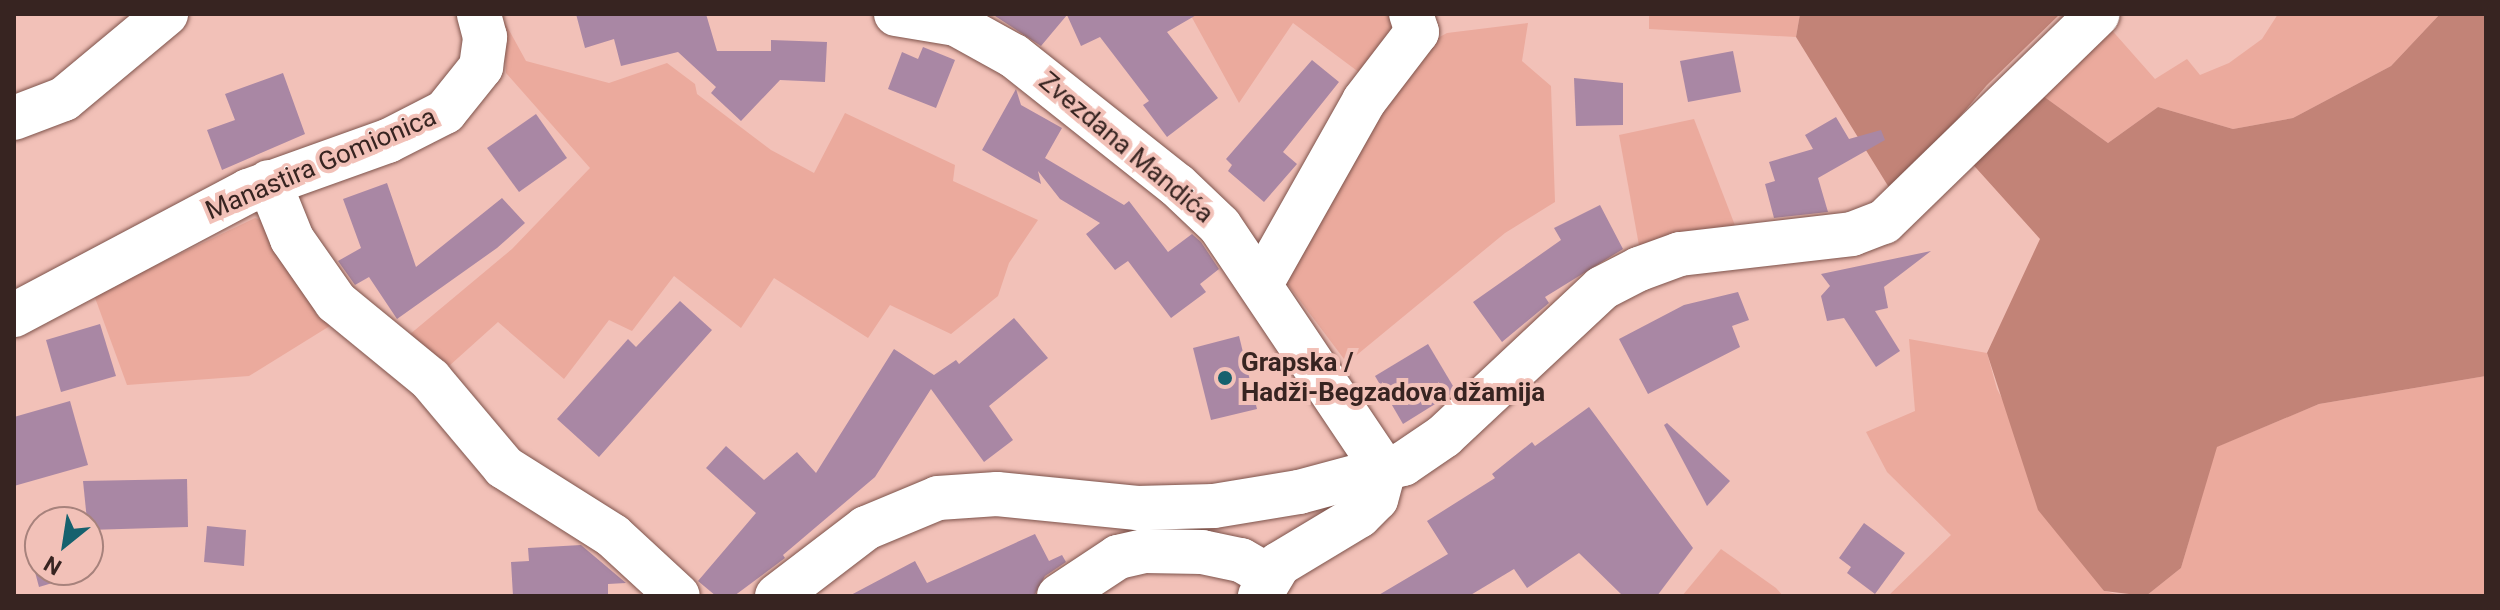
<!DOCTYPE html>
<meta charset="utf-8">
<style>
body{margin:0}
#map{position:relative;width:2500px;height:610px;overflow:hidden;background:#f2c1b8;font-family:Roboto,sans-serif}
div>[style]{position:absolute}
.green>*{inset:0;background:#ebaa9d}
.forest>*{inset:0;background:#c28377}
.building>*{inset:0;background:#a987a4}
.roads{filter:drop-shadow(0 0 2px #7d534b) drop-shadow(0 0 2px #7d534b)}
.minor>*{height:44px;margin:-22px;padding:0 22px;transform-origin:22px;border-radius:22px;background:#fff}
.dots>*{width:22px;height:22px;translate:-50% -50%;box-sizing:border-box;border:4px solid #f2c1b8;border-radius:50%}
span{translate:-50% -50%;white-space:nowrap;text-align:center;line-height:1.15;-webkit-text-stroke:8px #f2c1b8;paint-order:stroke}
.street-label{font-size:26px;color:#372421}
.poi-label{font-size:26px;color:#372421;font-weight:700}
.left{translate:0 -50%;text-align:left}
.frame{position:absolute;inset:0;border:16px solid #372421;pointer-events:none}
.north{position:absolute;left:24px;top:506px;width:80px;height:80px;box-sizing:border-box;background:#f2c1b8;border:2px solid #a7827c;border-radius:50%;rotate:210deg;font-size:22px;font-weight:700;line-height:32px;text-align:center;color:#372421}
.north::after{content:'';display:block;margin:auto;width:28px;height:36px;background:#16616e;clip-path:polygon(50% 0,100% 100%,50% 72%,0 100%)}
</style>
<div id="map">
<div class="green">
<div style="clip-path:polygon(1190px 14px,1401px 14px,1364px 76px,1293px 23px,1239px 103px)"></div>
<div style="clip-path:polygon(1649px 14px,1800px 14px,1796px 37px,1649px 29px)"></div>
<div style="clip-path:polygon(2278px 14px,2440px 14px,2391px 66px,2293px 118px,2233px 129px,2158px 107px,2108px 143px,2039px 93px,2109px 27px,2155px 79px,2187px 59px,2200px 75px,2229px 63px,2262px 39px)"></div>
<div style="clip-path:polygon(504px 21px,526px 61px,609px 83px,667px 63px,695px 84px,697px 94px,771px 150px,814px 173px,845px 113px,955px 165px,953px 181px,1038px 220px,1009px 263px,998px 296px,951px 334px,890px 305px,868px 338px,774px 278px,741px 328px,674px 276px,632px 331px,609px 320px,564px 379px,498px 322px,439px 375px,403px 340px,512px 249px,590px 168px,506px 73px)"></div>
<div style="clip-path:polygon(1528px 23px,1522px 61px,1551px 86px,1555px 202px,1505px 233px,1347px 363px,1286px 282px,1410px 53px,1447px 33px)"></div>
<div style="clip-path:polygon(1694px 119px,1736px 228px,1640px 251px,1619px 135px)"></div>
<div style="clip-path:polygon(255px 218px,270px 223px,333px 324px,249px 376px,127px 385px,94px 295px)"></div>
<div style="clip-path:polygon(1909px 339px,1987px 353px,1997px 389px,2104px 591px,2125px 596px,1888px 596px,1951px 535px,1887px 472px,1866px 432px,1915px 411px)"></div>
<div style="clip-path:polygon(2486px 376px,2486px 596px,2146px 596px,2181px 568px,2216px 447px,2319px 404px)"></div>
<div style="clip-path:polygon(1721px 549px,1776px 588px,1783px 596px,1682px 596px)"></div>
</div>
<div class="forest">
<div style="clip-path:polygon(1800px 14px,2060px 14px,1987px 85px,1893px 194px,1796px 37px)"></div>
<div style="clip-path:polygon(2440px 14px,2486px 14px,2486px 376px,2319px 404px,2217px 447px,2181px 568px,2146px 596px,2104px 591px,2038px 510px,1987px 353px,2040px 239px,1968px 159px,2039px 93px,2108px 143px,2158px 107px,2233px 129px,2293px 118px,2391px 66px)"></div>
</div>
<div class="building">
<div style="clip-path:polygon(576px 14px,706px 14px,717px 51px,771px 51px,771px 40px,827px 42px,825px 82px,780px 80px,741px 121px,711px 93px,716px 87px,678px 52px,621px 66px,614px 39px,585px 48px)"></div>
<div style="clip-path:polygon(992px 14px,1198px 14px,1167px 32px,1218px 98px,1167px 137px,1143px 105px,1149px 101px,1100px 37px,1081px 46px,1067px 15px,1041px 46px)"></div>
<div style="clip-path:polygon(923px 47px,955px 60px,936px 108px,888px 89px,902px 52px,918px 59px)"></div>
<div style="clip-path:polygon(1733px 51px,1741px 92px,1688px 102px,1680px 61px)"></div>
<div style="clip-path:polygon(1312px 60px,1339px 82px,1283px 152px,1297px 164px,1264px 202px,1228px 171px,1232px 165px,1226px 159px)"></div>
<div style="clip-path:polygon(283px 73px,305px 134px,222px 170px,207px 130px,235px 120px,225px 94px)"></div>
<div style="clip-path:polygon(1574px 78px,1623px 83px,1623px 125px,1576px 126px)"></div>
<div style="clip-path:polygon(1016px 89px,1021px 105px,1062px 128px,1045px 158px,1124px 205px,1129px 201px,1168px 252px,1192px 234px,1201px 242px,1219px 269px,1200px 284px,1206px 292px,1171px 318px,1128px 261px,1115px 270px,1086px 234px,1100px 223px,1060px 199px,1038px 171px,1041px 184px,982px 150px)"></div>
<div style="clip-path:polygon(536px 114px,567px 158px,519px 192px,487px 148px)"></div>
<div style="clip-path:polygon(1836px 117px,1849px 139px,1881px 130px,1885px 140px,1818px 178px,1828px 212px,1774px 218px,1765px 184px,1775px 181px,1769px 162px,1813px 149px,1805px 135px)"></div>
<div style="clip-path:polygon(387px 183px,416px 267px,502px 198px,525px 223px,497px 248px,397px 319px,369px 277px,355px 285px,338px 261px,361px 248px,343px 199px)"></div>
<div style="clip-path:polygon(1600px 205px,1623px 249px,1545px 297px,1549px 303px,1502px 342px,1473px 302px,1561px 240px,1554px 228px)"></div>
<div style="clip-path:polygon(1931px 251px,1884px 287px,1888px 308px,1875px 311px,1900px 351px,1876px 367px,1844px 318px,1827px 321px,1821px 296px,1830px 286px,1821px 274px)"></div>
<div style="clip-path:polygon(1738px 292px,1749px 320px,1732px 326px,1740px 347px,1648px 394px,1619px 339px,1684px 305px)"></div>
<div style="clip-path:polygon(680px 301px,712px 330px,599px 457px,557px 419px,628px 339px,636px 347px)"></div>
<div style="clip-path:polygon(1014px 318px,1048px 358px,989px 406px,1013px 440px,984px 462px,931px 389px,875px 477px,783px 555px,785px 558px,734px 596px,716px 596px,698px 581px,756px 513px,706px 468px,726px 446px,764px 480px,797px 452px,816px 473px,894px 349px,934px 375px,956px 360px,959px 364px)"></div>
<div style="clip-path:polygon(100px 324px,116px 376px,61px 392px,46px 340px)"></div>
<div style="clip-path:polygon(1239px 336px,1257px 409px,1211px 420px,1193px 348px)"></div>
<div style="clip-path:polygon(1428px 344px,1456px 391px,1403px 424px,1375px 376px)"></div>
<div style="clip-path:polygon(70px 401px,88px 465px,14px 486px,14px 417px)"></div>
<div style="clip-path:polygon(1589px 407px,1693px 548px,1657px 596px,1623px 596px,1579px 553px,1527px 588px,1514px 569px,1469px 596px,1377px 596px,1448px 554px,1427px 521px,1495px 478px,1492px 474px,1532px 442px,1535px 446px)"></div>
<div style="clip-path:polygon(1667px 423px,1730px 481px,1707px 506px,1664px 425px)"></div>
<div style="clip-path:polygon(187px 479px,188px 527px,88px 530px,83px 481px)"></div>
<div style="clip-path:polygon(1864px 523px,1905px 553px,1875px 594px,1847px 573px,1851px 567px,1839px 558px)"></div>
<div style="clip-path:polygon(207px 526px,246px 530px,244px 566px,204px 562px)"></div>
<div style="clip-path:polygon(1035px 534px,1049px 561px,1062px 555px,1066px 562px,1045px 576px,1034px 596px,849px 596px,915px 561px,927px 583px)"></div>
<div style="clip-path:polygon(581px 545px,626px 583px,608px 584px,608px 596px,513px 596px,511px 562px,529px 561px,528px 548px)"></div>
<div style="clip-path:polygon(40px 555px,40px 570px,89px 572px,39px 587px,31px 557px)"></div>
</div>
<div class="roads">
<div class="minor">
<div style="left:896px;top:14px;width:61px;rotate:9.5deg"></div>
<div style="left:956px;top:24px;width:66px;rotate:28.9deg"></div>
<div style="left:1014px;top:56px;width:208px;rotate:38.4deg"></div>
<div style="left:1177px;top:185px;width:59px;rotate:43.6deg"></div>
<div style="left:1220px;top:226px;width:294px;rotate:56.1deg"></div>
<div style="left:1384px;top:470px;width:30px;rotate:105deg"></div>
<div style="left:1376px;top:499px;width:24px;rotate:135deg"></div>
<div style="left:1359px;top:516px;width:93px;rotate:149deg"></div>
<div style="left:1279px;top:564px;width:37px;rotate:121deg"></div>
<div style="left:14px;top:118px;width:53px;rotate:-20.8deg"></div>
<div style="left:64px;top:99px;width:133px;rotate:-39.8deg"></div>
<div style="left:269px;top:182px;width:61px;rotate:68deg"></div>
<div style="left:292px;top:239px;width:77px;rotate:55.1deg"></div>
<div style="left:336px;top:302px;width:122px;rotate:39.3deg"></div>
<div style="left:430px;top:379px;width:115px;rotate:49.9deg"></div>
<div style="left:504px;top:467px;width:129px;rotate:32.3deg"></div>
<div style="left:613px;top:536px;width:88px;rotate:42.7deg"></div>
<div style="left:1261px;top:284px;width:210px;rotate:-60.6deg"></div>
<div style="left:1364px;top:101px;width:87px;rotate:-52.5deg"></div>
<div style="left:1417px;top:32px;width:19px;rotate:-108deg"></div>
<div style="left:14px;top:315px;width:265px;rotate:-27.9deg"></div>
<div style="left:248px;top:191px;width:149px;rotate:-19.7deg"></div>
<div style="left:388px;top:141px;width:64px;rotate:-27deg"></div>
<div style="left:445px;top:112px;width:58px;rotate:-51.3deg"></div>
<div style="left:481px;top:67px;width:30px;rotate:-82deg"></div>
<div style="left:485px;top:37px;width:24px;rotate:-105deg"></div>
<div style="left:777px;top:596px;width:112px;rotate:-37.4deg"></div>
<div style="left:866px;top:528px;width:78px;rotate:-22.6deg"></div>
<div style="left:938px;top:498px;width:59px;rotate:-3.9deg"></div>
<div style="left:997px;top:494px;width:141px;rotate:5.7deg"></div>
<div style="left:1137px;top:508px;width:77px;rotate:-1.5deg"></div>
<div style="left:1214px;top:506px;width:86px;rotate:-9.4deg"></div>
<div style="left:1299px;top:492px;width:108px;rotate:-15.1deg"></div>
<div style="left:1403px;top:464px;width:50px;rotate:-34.3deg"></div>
<div style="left:1444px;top:436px;width:216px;rotate:-43.1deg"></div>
<div style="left:1602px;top:288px;width:42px;rotate:-27.2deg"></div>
<div style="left:1639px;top:269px;width:44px;rotate:-20.1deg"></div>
<div style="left:1680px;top:254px;width:173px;rotate:-6.6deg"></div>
<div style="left:1852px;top:234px;width:34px;rotate:-21deg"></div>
<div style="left:1884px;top:222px;width:298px;rotate:-44.2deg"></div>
<div style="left:1059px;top:596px;width:71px;rotate:-33.5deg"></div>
<div style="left:1118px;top:557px;width:28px;rotate:-13deg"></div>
<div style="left:1145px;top:551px;width:57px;rotate:1deg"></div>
<div style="left:1202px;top:552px;width:40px;rotate:12deg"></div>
<div style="left:1241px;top:560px;width:32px;rotate:30deg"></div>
</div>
</div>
<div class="dots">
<div style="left:1225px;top:378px;background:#16616e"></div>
</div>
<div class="street-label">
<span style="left:1126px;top:148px;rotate:40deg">Zvezdana Mandića</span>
<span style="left:321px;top:164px;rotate:-23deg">Manastira Gomionica</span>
</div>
<div class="poi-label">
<span class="left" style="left:1241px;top:378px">Grapska /<br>Hadži-Begzadova džamija</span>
</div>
<div class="frame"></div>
<div class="north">N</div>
</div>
